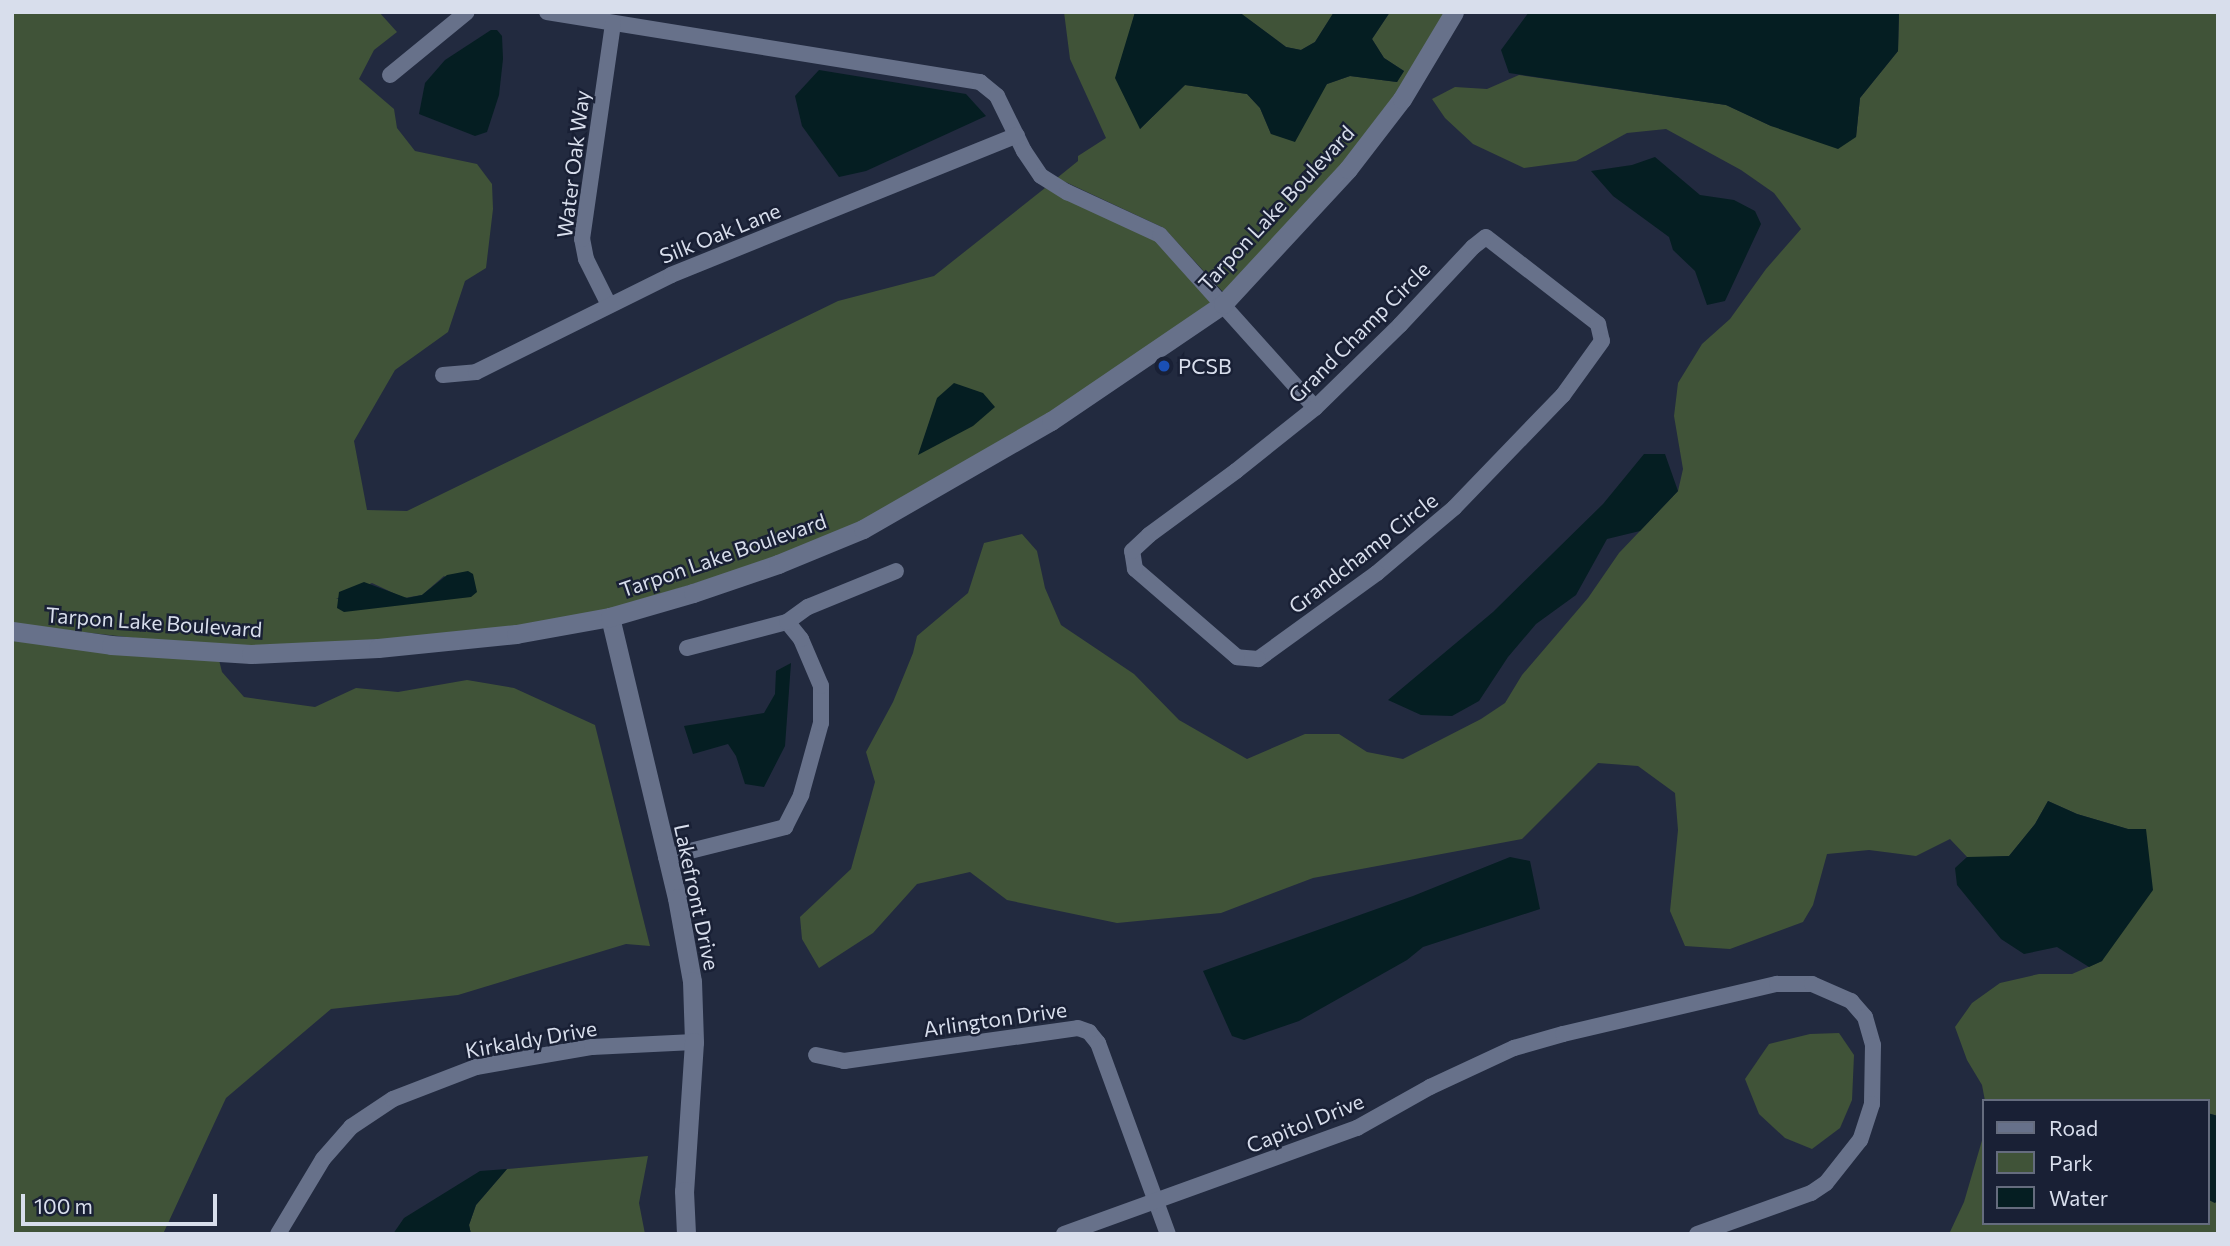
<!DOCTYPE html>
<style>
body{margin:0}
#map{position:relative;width:2230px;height:1246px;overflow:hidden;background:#222a3f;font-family:Commissioner,sans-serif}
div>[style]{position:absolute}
.green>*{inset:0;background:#405338}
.water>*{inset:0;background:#051e22}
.minor>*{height:16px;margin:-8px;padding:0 8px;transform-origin:8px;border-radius:8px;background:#67718a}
.tertiary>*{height:19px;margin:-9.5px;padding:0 9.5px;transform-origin:9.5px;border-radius:9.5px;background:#67718a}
.dots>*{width:19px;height:19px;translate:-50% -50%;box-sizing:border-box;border:4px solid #192035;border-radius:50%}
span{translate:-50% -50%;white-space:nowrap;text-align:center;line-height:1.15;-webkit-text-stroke:5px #192035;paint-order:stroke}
.street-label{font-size:21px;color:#d8deec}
.poi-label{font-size:21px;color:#d8deec}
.left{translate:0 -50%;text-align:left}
.frame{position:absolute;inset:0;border:14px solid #d8deec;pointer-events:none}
.legend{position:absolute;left:1982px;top:1099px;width:228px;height:126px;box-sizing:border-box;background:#192035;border:2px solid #656c7e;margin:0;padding:9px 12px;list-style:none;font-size:21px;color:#d8deec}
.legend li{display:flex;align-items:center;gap:14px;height:35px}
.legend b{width:35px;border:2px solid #656c7e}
.scale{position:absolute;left:21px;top:1194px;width:196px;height:32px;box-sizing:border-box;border:4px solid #d8deec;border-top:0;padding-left:9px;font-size:21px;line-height:24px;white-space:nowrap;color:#d8deec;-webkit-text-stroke:5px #192035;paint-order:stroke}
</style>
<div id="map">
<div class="green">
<div style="clip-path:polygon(evenodd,12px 12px,379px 12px,397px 32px,374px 50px,359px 79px,394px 109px,397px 128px,415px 151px,477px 164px,492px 184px,493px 209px,486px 268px,465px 281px,448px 332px,395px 370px,354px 441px,367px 510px,407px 511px,838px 301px,934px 276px,1045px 188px,1155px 240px,1213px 303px,1048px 415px,861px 523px,777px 558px,609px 610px,516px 627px,435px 636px,252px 647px,180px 643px,12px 624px,12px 12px,444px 576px,471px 597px,336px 599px,372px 583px,404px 598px,422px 595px,444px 576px)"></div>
<div style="clip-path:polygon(1064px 12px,1135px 12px,1128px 40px,1140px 129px,1185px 85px,1247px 94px,1260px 108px,1271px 134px,1327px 84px,1350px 76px,1397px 82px,1404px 71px,1384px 58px,1372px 39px,1390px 12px,1447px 12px,1396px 95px,1343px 165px,1224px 293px,1164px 228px,1057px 178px,1078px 161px,1078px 156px,1106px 138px,1070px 59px)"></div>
<div style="clip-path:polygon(1239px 12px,1334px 12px,1315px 42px,1301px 50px,1286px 47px)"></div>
<div style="clip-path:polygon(1899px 12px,2218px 12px,2218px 1116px,2207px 1113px,2207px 1101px,1985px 1101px,1982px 1085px,1967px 1060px,1955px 1027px,1972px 1003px,2000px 983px,2039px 974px,2072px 974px,2102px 961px,2146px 829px,2128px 829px,2077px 814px,2048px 801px,2035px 824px,2009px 856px,1968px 858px,1950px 839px,1916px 856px,1869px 850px,1827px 854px,1813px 905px,1803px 922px,1730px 949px,1685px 946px,1670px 911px,1678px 830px,1675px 793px,1638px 766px,1598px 763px,1522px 839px,1313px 878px,1221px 913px,1117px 923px,1007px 900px,970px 872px,917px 884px,873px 933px,819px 968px,802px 939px,800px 917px,851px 869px,875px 782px,866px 752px,893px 702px,913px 653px,917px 636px,968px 593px,984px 543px,1022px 534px,1037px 551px,1045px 588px,1061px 625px,1134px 674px,1179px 720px,1247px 759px,1305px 734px,1339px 734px,1367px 752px,1403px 759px,1481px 719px,1505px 703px,1522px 675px,1588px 598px,1619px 553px,1678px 491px,1683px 469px,1674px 416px,1678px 383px,1702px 344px,1730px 319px,1766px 269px,1801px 229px,1774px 193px,1741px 170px,1666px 129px,1627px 133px,1576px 161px,1524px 168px,1473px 144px,1445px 118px,1432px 99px,1455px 87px,1487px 89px,1519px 75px,1726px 105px,1771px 126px,1856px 137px,1860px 98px,1898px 51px)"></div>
<div style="clip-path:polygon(12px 639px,219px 660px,222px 672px,244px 697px,315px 707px,356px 688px,398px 692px,467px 680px,514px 688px,595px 725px,650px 946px,626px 944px,458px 995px,331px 1009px,226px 1098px,163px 1234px,12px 1234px)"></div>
<div style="clip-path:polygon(1839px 1033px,1854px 1055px,1852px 1100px,1840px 1128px,1812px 1149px,1785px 1138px,1759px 1114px,1745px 1079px,1769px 1044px,1810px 1034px)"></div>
<div style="clip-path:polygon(1983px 1137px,1983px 1223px,2207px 1223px,2207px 1199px,2215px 1203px,2218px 1199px,2218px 1234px,1949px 1234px,1964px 1202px)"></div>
<div style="clip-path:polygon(648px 1156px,639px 1203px,645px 1234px,471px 1234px,469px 1225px,476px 1205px,507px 1169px)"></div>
</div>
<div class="water">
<div style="clip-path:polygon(1135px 12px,1239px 12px,1286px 47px,1301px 50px,1315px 42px,1334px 12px,1390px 12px,1372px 39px,1384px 58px,1404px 71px,1397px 82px,1350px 76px,1327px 84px,1295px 142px,1271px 134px,1260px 108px,1247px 94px,1185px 85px,1140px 129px,1115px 78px)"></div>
<div style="clip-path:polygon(1529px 12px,1899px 12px,1898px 51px,1860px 98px,1856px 137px,1838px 149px,1771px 126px,1726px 105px,1509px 73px,1501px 50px)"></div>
<div style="clip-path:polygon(491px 30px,497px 30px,502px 36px,503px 59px,499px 95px,487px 132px,475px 136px,419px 114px,425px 83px,445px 60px)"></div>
<div style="clip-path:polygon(819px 70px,966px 94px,986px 116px,866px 171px,839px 177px,802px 126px,795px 96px)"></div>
<div style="clip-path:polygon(1655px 157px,1700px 195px,1734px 200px,1755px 211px,1761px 224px,1725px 301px,1707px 305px,1695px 271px,1673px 250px,1669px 237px,1613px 196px,1591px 171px,1632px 165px)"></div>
<div style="clip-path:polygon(954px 383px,983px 393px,995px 407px,973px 426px,918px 455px,937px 398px)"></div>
<div style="clip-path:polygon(1644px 454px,1665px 454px,1678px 491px,1640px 531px,1607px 539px,1576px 595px,1536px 624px,1508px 657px,1479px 701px,1452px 716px,1421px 715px,1388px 700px,1493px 612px,1603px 504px)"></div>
<div style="clip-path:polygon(468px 571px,473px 574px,477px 592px,471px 597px,344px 612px,337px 608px,339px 592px,364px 582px,407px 598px,422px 595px,447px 575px)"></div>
<div style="clip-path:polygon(791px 663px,785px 746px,764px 787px,745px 784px,736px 756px,728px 744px,693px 754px,684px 726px,764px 713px,775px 694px,776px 671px)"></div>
<div style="clip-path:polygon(2048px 801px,2077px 814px,2128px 829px,2146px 829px,2153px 890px,2102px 961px,2089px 967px,2057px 947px,2024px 954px,2001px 939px,1957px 885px,1955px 868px,1967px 857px,2009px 856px,2035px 824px)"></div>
<div style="clip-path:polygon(1510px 857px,1530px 861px,1540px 909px,1423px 947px,1407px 960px,1299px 1021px,1244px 1040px,1232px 1036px,1203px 971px,1413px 896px)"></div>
<div style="clip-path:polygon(2207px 1113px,2218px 1116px,2218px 1199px,2215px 1203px,2207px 1199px)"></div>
<div style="clip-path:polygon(507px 1169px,476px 1205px,469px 1225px,471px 1234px,393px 1234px,404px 1218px,480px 1171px)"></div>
</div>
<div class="minor">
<div style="left:547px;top:12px;width:439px;rotate:9.2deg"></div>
<div style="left:980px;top:82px;width:22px;rotate:39deg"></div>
<div style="left:997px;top:96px;width:61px;rotate:63.9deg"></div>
<div style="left:1024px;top:151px;width:30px;rotate:56deg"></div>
<div style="left:1041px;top:176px;width:31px;rotate:32deg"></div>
<div style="left:1067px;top:192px;width:102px;rotate:24.8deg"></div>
<div style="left:1160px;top:235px;width:232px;rotate:48.1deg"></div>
<div style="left:390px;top:75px;width:99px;rotate:-39.3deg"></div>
<div style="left:1486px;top:237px;width:142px;rotate:37.8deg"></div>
<div style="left:1598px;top:324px;width:17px;rotate:77deg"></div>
<div style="left:1602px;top:341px;width:67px;rotate:125.8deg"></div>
<div style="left:1563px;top:395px;width:157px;rotate:134deg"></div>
<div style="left:1454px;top:508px;width:101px;rotate:139.8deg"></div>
<div style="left:1377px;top:573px;width:147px;rotate:144.1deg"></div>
<div style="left:1258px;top:659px;width:21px;rotate:-175deg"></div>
<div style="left:1237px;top:657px;width:135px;rotate:-139.2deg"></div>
<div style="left:1135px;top:569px;width:18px;rotate:-99deg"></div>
<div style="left:1132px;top:551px;width:23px;rotate:-43deg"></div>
<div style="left:1149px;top:535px;width:108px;rotate:-36.3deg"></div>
<div style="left:1236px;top:471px;width:101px;rotate:-38.6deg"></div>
<div style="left:1315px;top:408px;width:119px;rotate:-44.3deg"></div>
<div style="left:1400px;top:325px;width:107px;rotate:-46.9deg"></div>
<div style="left:1473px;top:247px;width:16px;rotate:-38deg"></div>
<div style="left:609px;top:305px;width:51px;rotate:-116.6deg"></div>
<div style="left:586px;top:259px;width:20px;rotate:-101deg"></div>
<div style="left:582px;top:239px;width:218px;rotate:-81.8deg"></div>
<div style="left:443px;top:375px;width:33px;rotate:-5deg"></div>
<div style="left:476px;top:372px;width:218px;rotate:-26.4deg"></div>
<div style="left:671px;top:275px;width:373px;rotate:-22deg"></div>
<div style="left:687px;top:648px;width:103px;rotate:-14.6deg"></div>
<div style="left:666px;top:857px;width:123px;rotate:-14.1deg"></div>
<div style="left:785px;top:827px;width:36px;rotate:-63deg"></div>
<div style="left:801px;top:795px;width:75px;rotate:-74.5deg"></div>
<div style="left:821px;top:723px;width:37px;rotate:-90deg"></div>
<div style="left:821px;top:686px;width:51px;rotate:-113.1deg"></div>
<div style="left:801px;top:639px;width:22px;rotate:-129deg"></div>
<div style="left:787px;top:622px;width:26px;rotate:-36deg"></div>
<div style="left:808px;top:607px;width:95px;rotate:-22.2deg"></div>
<div style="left:816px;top:1055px;width:29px;rotate:12deg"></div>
<div style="left:844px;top:1061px;width:236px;rotate:-8deg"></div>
<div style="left:1078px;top:1028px;width:12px;rotate:20deg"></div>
<div style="left:1089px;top:1032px;width:14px;rotate:51deg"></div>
<div style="left:1098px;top:1043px;width:203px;rotate:69.9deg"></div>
<div style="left:278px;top:1234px;width:87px;rotate:-59deg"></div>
<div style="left:323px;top:1159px;width:43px;rotate:-48.8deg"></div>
<div style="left:351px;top:1127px;width:50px;rotate:-33.7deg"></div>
<div style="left:393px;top:1099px;width:89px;rotate:-21.1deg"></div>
<div style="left:476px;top:1067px;width:118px;rotate:-9.8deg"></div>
<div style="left:592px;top:1047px;width:102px;rotate:-2.8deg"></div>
<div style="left:1064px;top:1234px;width:312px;rotate:-19.9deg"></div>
<div style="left:1357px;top:1128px;width:84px;rotate:-29.3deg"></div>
<div style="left:1430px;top:1087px;width:93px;rotate:-24.9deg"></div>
<div style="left:1514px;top:1048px;width:51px;rotate:-15.9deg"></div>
<div style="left:1563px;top:1034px;width:220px;rotate:-13.2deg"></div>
<div style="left:1777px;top:984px;width:35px"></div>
<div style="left:1812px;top:984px;width:43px;rotate:23.6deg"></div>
<div style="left:1851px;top:1001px;width:21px;rotate:49deg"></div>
<div style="left:1865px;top:1017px;width:29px;rotate:74deg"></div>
<div style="left:1873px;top:1045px;width:59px;rotate:91deg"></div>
<div style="left:1872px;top:1104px;width:38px;rotate:108deg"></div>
<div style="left:1860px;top:1140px;width:55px;rotate:128.3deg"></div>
<div style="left:1826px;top:1183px;width:18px;rotate:146deg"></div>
<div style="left:1811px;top:1193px;width:121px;rotate:160.2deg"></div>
</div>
<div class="tertiary">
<div style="left:610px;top:617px;width:289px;rotate:76.6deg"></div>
<div style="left:677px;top:898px;width:84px;rotate:79.8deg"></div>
<div style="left:692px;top:981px;width:61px;rotate:88.1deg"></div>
<div style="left:694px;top:1042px;width:149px;rotate:93.8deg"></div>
<div style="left:684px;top:1191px;width:43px;rotate:87.3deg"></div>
<div style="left:12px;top:631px;width:100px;rotate:8deg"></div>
<div style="left:111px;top:645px;width:140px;rotate:3.7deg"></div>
<div style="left:251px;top:654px;width:127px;rotate:-2.7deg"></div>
<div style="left:378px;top:648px;width:139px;rotate:-5.8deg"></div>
<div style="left:516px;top:634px;width:96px;rotate:-10.3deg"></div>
<div style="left:610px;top:617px;width:86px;rotate:-16.1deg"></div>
<div style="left:693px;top:593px;width:90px;rotate:-18.8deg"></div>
<div style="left:778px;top:564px;width:92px;rotate:-22.4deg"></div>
<div style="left:863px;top:529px;width:217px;rotate:-29.9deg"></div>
<div style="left:1051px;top:421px;width:208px;rotate:-34.2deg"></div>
<div style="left:1223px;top:304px;width:184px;rotate:-47.2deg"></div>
<div style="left:1348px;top:169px;width:88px;rotate:-52.4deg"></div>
<div style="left:1402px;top:99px;width:101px;rotate:-59.1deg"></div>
</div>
<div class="dots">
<div style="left:1164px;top:366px;background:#1a4fb4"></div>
</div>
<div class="street-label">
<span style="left:573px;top:164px;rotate:-83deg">Water Oak Way</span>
<span style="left:1276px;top:208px;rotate:-47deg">Tarpon Lake Boulevard</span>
<span style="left:720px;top:233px;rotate:-22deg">Silk Oak Lane</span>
<span style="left:1359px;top:332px;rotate:-45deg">Grand Champ Circle</span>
<span style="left:1363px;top:553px;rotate:-38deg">Grandchamp Circle</span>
<span style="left:723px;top:555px;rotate:-19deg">Tarpon Lake Boulevard</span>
<span style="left:154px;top:622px;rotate:4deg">Tarpon Lake Boulevard</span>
<span style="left:697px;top:897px;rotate:78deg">Lakefront Drive</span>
<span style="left:995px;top:1019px;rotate:-8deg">Arlington Drive</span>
<span style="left:531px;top:1039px;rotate:-10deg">Kirkaldy Drive</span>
<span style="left:1305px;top:1123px;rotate:-22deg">Capitol Drive</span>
</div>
<div class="poi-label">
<span class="left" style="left:1178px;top:366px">PCSB</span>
</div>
<div class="frame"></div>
<ul class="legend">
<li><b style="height:9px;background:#67718a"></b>Road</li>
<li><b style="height:19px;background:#405338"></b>Park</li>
<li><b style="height:19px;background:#051e22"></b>Water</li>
</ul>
<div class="scale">100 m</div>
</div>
